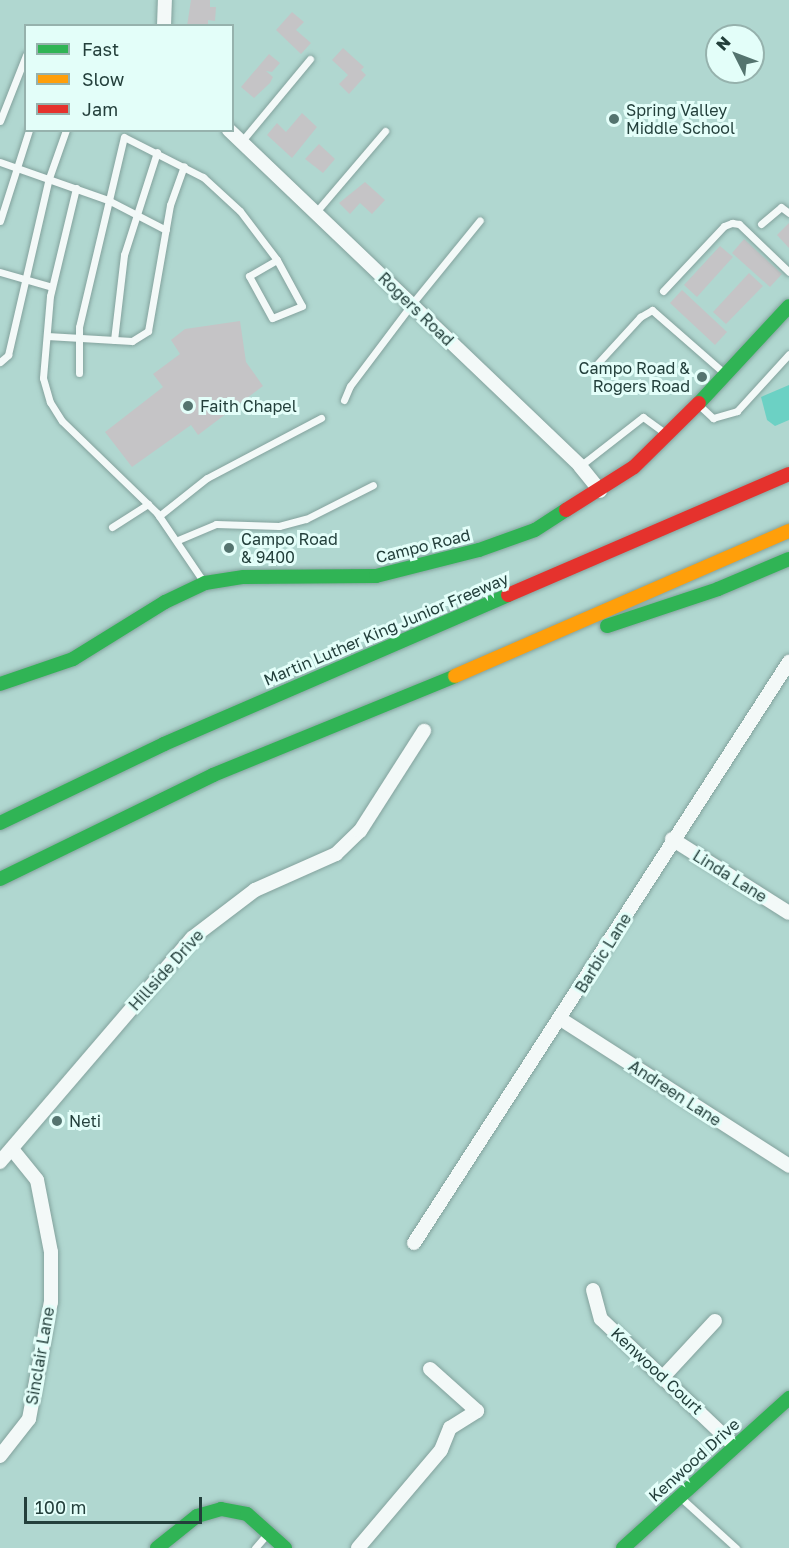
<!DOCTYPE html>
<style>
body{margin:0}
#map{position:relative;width:789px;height:1548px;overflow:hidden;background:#b0d7d0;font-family:"Golos Text",sans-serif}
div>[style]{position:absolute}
.green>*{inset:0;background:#6cd1c4}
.building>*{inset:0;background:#c5c4c6}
.roads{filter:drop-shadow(0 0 2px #83a29d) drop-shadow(0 0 2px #83a29d)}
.lane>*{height:7px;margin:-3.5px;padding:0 3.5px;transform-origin:3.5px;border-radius:3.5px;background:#f3f9f8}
.street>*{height:14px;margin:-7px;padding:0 7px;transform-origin:7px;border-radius:7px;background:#f3f9f8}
.fast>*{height:14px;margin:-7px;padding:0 7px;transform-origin:7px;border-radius:7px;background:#30b455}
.slow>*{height:14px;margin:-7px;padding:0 7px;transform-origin:7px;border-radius:7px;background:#ff9f0a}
.jam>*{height:14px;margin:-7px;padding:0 7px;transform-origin:7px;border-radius:7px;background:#e5322d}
.dots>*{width:16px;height:16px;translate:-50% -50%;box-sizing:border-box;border:3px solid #e3fef9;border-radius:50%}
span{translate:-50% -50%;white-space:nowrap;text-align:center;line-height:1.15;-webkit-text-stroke:6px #e3fef9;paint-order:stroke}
.poi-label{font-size:16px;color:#233f3b}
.left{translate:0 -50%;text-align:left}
.right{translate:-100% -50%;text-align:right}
.street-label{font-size:16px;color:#233f3b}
.legend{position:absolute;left:24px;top:24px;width:210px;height:108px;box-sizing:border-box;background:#e3fef9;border:2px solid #96b2ad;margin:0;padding:8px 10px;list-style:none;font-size:18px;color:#233f3b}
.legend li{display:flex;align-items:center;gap:12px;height:30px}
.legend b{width:30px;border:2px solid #96b2ad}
.north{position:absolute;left:705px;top:24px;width:60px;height:60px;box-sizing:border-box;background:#e3fef9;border:2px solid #96b2ad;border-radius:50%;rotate:312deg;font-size:16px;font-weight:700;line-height:24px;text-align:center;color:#233f3b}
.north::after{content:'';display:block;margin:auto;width:21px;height:27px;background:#54746f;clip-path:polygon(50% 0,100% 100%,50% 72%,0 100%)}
.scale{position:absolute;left:24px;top:1497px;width:178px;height:27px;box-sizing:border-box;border:3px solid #233f3b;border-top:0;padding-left:8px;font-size:18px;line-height:21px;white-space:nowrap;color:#233f3b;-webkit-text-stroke:4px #e3fef9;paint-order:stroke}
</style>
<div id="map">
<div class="green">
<div style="clip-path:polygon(789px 385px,789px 420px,775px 426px,767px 420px,761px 397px)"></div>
</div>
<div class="building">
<div style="clip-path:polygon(191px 0,210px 0,210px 7px,216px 7px,215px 21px,208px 20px,208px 26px,187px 26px)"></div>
<div style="clip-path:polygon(292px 12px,304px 22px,296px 30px,311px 43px,301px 54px,276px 30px)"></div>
<div style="clip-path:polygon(343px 48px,364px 67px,361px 70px,366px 75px,349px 94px,339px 84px,348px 75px,332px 60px)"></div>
<div style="clip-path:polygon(269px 54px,280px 63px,272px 72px,266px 71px,273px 77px,270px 83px,254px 98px,241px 87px)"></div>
<div style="clip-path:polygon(302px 113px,317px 127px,292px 158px,267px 135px,277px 123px,286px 132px)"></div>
<div style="clip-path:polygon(319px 144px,335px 159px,323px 173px,305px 159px)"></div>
<div style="clip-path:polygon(365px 182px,385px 200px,372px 214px,360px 203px,350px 214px,339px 203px)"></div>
<div style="clip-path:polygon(789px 223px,789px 248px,777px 235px)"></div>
<div style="clip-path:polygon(744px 239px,782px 274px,770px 287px,732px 253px)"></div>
<div style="clip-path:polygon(720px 246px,733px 257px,697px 297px,684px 285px)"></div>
<div style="clip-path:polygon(749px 273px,763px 286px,726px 324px,713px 312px)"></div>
<div style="clip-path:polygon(682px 290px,727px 332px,715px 345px,670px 303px)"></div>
<div style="clip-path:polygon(240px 321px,246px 362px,263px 386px,198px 435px,191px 425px,132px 467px,105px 432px,163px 387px,153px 374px,180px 354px,171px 340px,185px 329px)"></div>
</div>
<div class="roads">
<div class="lane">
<div style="left:0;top:121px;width:71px;rotate:-68.5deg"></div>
<div style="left:241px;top:142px;width:108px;rotate:-50.3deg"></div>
<div style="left:0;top:162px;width:114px;rotate:19.4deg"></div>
<div style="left:108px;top:200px;width:65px;rotate:27.3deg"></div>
<div style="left:76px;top:188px;width:111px;rotate:103.5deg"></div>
<div style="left:50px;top:296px;width:82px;rotate:94.9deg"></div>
<div style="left:43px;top:378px;width:25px;rotate:74deg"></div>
<div style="left:50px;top:402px;width:22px;rotate:58deg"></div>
<div style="left:62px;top:421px;width:132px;rotate:44.1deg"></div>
<div style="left:157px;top:513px;width:82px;rotate:55.9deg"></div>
<div style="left:315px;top:213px;width:108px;rotate:-49.5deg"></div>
<div style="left:0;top:221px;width:96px;rotate:-72.3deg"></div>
<div style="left:761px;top:224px;width:26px;rotate:-40deg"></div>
<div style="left:781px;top:207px;width:10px;rotate:37deg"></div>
<div style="left:277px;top:260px;width:52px;rotate:61.5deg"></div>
<div style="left:302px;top:306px;width:32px;rotate:158deg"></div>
<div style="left:272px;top:318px;width:48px;rotate:-118.7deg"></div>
<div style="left:249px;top:276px;width:32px;rotate:-30deg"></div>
<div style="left:0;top:272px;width:54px;rotate:16.1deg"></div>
<div style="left:663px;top:291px;width:89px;rotate:-46.8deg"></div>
<div style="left:724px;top:226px;width:9px;rotate:-21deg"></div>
<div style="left:732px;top:223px;width:7px;rotate:8deg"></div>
<div style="left:739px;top:224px;width:69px;rotate:43.8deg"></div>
<div style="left:47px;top:336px;width:85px;rotate:3.4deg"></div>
<div style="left:132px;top:341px;width:19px;rotate:-32deg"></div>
<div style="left:148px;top:331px;width:128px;rotate:-80.1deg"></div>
<div style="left:170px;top:205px;width:41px;rotate:-70.3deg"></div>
<div style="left:114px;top:340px;width:86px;rotate:-83.3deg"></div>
<div style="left:124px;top:255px;width:108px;rotate:-72.2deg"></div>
<div style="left:0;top:362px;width:11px;rotate:-41deg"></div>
<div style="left:8px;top:355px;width:182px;rotate:-77deg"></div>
<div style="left:49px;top:178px;width:51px;rotate:-70.5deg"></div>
<div style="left:597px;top:364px;width:64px;rotate:-47.5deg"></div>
<div style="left:640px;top:317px;width:14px;rotate:-30deg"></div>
<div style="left:652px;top:310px;width:96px;rotate:41.2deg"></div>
<div style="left:79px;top:373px;width:46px;rotate:-90deg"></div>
<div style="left:79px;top:327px;width:195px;rotate:-76.7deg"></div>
<div style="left:124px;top:137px;width:89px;rotate:26.9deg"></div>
<div style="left:203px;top:177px;width:50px;rotate:42.6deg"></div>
<div style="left:240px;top:211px;width:61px;rotate:52.9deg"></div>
<div style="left:344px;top:400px;width:15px;rotate:-67deg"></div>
<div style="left:350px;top:386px;width:101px;rotate:-53deg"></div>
<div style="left:411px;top:305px;width:109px;rotate:-50.9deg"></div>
<div style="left:700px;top:406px;width:18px;rotate:43deg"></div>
<div style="left:713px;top:418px;width:25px;rotate:-16deg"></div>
<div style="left:737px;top:411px;width:77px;rotate:-47.6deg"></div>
<div style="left:580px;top:466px;width:80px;rotate:-37.9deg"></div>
<div style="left:643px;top:417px;width:29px;rotate:36deg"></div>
<div style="left:159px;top:516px;width:61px;rotate:-38.4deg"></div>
<div style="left:207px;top:478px;width:129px;rotate:-27.8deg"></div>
<div style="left:112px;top:527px;width:43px;rotate:-32.6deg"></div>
<div style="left:178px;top:540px;width:41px;rotate:-22.8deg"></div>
<div style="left:216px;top:524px;width:63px;rotate:1.8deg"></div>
<div style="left:279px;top:526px;width:28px;rotate:-15deg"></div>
<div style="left:306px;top:519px;width:75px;rotate:-26.9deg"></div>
<div style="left:680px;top:1497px;width:76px;rotate:42.3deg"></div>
<div style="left:255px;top:1548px;width:18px;rotate:-49deg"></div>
</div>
<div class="street">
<div style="left:164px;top:26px;width:26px;rotate:-88deg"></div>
<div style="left:229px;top:130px;width:486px;rotate:43.7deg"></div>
<div style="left:580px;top:466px;width:32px;rotate:51deg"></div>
<div style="left:672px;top:839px;width:138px;rotate:32.3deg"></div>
<div style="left:562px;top:1020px;width:270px;rotate:32.7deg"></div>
<div style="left:0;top:1162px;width:295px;rotate:-49.4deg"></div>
<div style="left:192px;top:938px;width:79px;rotate:-37.3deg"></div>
<div style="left:255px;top:890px;width:89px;rotate:-24deg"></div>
<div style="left:336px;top:854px;width:33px;rotate:-44deg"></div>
<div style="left:360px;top:831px;width:119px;rotate:-57.4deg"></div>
<div style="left:414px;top:1243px;width:692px;rotate:-57.16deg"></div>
<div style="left:593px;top:1290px;width:30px;rotate:75deg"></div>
<div style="left:601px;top:1319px;width:183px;rotate:43.5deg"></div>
<div style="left:664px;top:1376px;width:75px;rotate:-47.2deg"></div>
<div style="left:0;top:1456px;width:47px;rotate:-51.9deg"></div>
<div style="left:29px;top:1419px;width:119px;rotate:-79.4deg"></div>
<div style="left:51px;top:1302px;width:50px;rotate:-90deg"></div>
<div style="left:51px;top:1252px;width:73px;rotate:-101deg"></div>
<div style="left:37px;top:1180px;width:40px;rotate:-129deg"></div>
<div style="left:358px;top:1548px;width:128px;rotate:-49.7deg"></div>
<div style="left:441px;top:1450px;width:24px;rotate:-68deg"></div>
<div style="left:450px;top:1428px;width:32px;rotate:-32deg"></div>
<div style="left:477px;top:1411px;width:63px;rotate:-138.2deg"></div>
</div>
<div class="fast">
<div style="left:699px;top:403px;width:132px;rotate:-47.1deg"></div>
<div style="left:607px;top:626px;width:117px;rotate:-18.4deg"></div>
<div style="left:718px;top:589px;width:77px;rotate:-22.9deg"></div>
<div style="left:0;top:684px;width:77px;rotate:-18.9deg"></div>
<div style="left:73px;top:659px;width:108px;rotate:-31.8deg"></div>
<div style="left:165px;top:602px;width:44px;rotate:-25.4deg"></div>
<div style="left:205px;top:583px;width:39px;rotate:-9deg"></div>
<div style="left:244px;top:577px;width:132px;rotate:-0.4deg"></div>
<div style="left:376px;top:576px;width:106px;rotate:-14.2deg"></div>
<div style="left:479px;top:550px;width:59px;rotate:-19.7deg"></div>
<div style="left:535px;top:530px;width:37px;rotate:-33deg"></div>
<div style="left:0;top:823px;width:182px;rotate:-25.7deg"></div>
<div style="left:164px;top:744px;width:375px;rotate:-23.4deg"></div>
<div style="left:0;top:879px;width:237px;rotate:-26deg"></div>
<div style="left:213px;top:775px;width:261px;rotate:-22.2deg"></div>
<div style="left:157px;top:1548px;width:51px;rotate:-38.7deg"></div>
<div style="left:197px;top:1516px;width:25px;rotate:-16deg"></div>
<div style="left:221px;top:1509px;width:26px;rotate:11deg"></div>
<div style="left:247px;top:1514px;width:51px;rotate:41.8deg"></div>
<div style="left:623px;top:1548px;width:224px;rotate:-42.1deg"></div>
</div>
<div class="slow">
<div style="left:455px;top:676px;width:364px;rotate:-23.5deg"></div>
</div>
<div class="jam">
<div style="left:566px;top:510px;width:80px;rotate:-32.3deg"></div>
<div style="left:634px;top:467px;width:91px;rotate:-44.6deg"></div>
<div style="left:508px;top:595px;width:306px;rotate:-23.3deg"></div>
</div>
</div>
<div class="dots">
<div style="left:614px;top:119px;background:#54746f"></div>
<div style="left:702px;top:377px;background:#54746f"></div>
<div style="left:188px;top:406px;background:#54746f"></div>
<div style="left:229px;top:548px;background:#54746f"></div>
<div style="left:57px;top:1121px;background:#54746f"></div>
</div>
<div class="poi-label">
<span class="left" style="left:626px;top:119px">Spring Valley<br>Middle School</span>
<span class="right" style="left:690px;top:377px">Campo Road &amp;<br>Rogers Road</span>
<span class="left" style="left:200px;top:406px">Faith Chapel</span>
<span class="left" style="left:241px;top:548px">Campo Road<br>&amp; 9400</span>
<span class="left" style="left:69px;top:1121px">Neti</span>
</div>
<div class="street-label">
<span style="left:416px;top:309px;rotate:44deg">Rogers Road</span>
<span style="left:423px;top:546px;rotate:-14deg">Campo Road</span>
<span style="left:386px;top:629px;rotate:-23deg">Martin Luther King Junior Freeway</span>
<span style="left:730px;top:876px;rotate:32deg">Linda Lane</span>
<span style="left:603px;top:953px;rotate:-58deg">Barbic Lane</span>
<span style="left:166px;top:970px;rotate:-48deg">Hillside Drive</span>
<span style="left:675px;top:1093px;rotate:33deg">Andreen Lane</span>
<span style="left:40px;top:1356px;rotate:-80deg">Sinclair Lane</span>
<span style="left:657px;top:1371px;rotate:43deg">Kenwood Court</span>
<span style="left:694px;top:1460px;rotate:-42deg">Kenwood Drive</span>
</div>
<ul class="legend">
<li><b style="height:8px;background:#30b455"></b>Fast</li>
<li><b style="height:8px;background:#ff9f0a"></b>Slow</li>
<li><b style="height:8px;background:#e5322d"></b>Jam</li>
</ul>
<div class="north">N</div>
<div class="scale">100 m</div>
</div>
